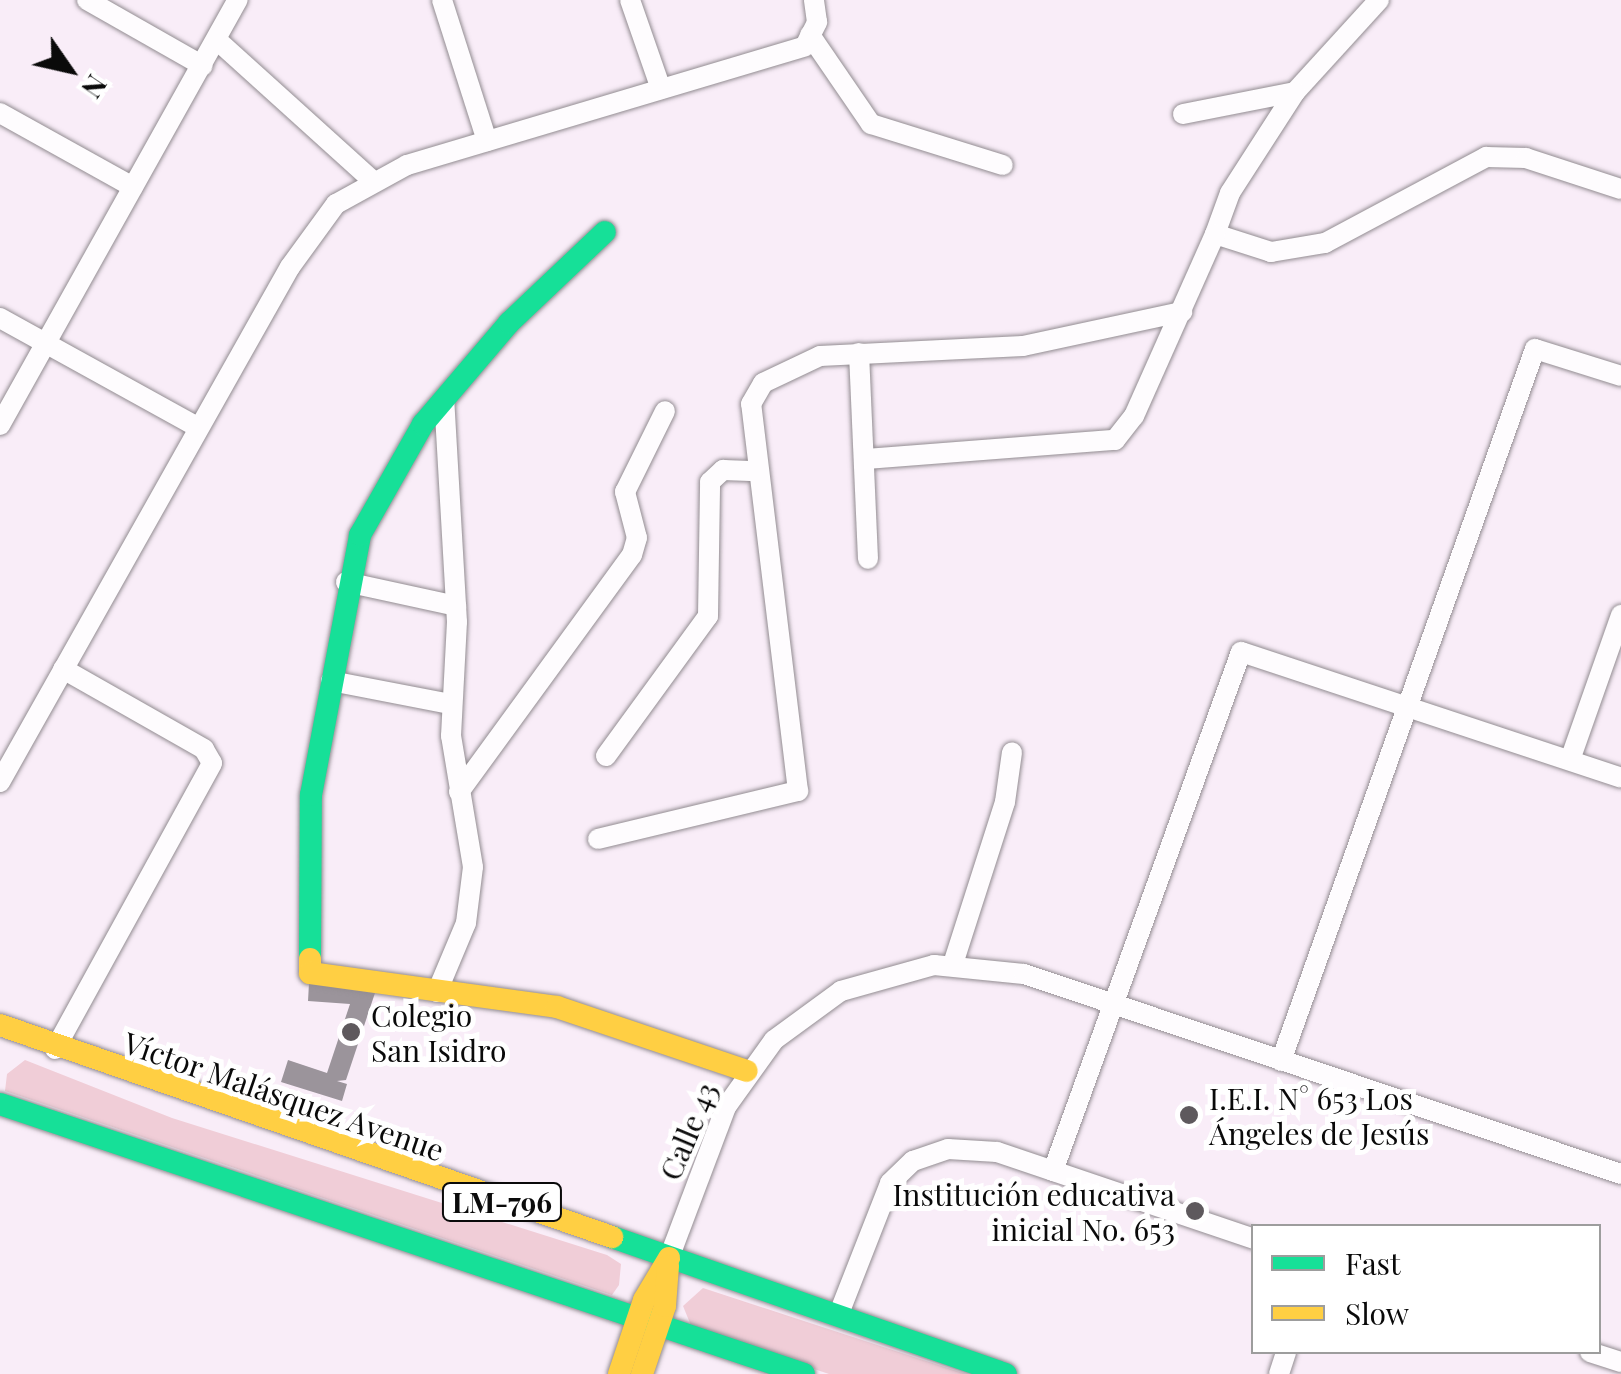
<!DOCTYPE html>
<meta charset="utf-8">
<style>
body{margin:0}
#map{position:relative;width:1621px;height:1374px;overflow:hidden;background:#f9edf8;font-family:"Playfair Display",serif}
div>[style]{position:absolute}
.green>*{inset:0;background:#f0cdd7}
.building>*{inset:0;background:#9b949b}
.roads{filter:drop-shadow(0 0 2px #928c91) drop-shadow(0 0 2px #928c91)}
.street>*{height:20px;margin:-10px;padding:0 10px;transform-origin:10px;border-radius:10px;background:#fefcfe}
.fast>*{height:22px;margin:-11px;padding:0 11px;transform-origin:11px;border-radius:11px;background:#16e098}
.slow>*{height:22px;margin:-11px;padding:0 11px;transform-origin:11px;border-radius:11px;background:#ffcf43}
.dots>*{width:28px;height:28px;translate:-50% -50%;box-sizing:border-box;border:5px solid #fff;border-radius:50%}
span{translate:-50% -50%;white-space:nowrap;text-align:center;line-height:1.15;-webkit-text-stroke:10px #fff;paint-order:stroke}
.shield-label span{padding:2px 8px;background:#fff;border:2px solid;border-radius:8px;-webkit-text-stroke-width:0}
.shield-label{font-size:28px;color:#0a0a0a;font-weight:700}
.poi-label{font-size:30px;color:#0a0a0a}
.left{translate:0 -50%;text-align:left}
.right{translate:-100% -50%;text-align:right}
.street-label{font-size:30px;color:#0a0a0a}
.legend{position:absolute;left:1251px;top:1224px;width:350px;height:130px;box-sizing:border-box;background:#fff;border:2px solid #9d9d9d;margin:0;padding:12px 18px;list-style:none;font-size:30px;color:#0a0a0a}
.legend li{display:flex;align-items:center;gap:20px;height:50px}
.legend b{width:50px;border:2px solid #9d9d9d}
.north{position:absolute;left:20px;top:20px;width:100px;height:100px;-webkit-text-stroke:8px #fff;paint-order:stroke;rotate:124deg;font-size:28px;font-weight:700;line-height:40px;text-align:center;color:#0a0a0a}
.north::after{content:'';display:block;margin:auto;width:35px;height:45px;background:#0a0a0a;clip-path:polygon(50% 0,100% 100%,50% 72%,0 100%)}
</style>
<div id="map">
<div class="green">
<div style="clip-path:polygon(25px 1060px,172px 1118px,607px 1255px,621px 1264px,619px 1285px,612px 1295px,5px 1091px,7px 1074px)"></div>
<div style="clip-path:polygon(703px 1288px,966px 1374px,829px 1374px,692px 1328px,683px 1306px)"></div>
</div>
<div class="building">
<div style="clip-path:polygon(309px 983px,377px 987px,346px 1080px,337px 1081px,347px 1084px,342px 1101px,281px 1082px,288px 1060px,327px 1073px,350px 1004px,308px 1001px)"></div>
</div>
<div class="roads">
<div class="street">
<div style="left:87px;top:0;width:133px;rotate:29.6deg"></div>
<div style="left:442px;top:0;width:148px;rotate:72.3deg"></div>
<div style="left:630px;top:0;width:94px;rotate:70.8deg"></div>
<div style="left:1379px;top:0;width:125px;rotate:132.4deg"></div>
<div style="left:1295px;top:92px;width:120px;rotate:122.8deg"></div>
<div style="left:1230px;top:193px;width:44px;rotate:110.1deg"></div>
<div style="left:1215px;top:234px;width:59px;rotate:17.8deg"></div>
<div style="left:1271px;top:252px;width:55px;rotate:-9.5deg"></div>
<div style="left:1325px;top:243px;width:183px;rotate:-28.1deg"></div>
<div style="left:1486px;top:157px;width:40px;rotate:1.4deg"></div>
<div style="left:1526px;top:158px;width:100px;rotate:18.1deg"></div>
<div style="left:810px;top:35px;width:108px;rotate:55.6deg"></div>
<div style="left:871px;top:124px;width:138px;rotate:17.3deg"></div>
<div style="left:217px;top:40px;width:209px;rotate:42.1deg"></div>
<div style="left:0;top:113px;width:152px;rotate:29.1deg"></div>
<div style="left:1183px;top:114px;width:114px;rotate:-11.1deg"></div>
<div style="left:0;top:318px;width:227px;rotate:28.9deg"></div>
<div style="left:859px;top:353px;width:206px;rotate:87.5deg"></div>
<div style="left:0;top:425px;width:487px;rotate:-60.8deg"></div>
<div style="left:866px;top:459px;width:250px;rotate:-4.4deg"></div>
<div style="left:1115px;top:440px;width:31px;rotate:-52deg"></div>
<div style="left:1134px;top:416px;width:199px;rotate:-66deg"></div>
<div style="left:346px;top:582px;width:113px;rotate:12.3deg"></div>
<div style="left:331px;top:681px;width:122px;rotate:10.9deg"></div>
<div style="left:606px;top:756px;width:173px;rotate:-53.9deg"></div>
<div style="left:708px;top:616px;width:134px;rotate:-89.1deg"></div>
<div style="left:710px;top:482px;width:18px;rotate:-43deg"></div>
<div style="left:723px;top:470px;width:34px;rotate:2deg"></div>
<div style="left:1570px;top:760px;width:154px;rotate:-70.6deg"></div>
<div style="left:0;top:782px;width:591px;rotate:-60.62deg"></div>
<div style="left:290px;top:267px;width:78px;rotate:-53.9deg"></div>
<div style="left:336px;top:204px;width:81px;rotate:-28.8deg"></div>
<div style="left:407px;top:165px;width:415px;rotate:-16.6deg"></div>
<div style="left:805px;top:46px;width:27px;rotate:-63deg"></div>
<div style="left:817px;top:22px;width:22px;rotate:-98deg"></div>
<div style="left:459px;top:792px;width:293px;rotate:-53.9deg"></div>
<div style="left:632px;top:555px;width:18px;rotate:-74deg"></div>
<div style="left:637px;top:538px;width:48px;rotate:-104.6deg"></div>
<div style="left:625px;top:492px;width:90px;rotate:-63.7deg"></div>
<div style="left:598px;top:839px;width:206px;rotate:-13.5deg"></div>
<div style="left:798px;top:791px;width:390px;rotate:-96.9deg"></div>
<div style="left:751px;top:404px;width:24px;rotate:-60deg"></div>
<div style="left:763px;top:383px;width:63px;rotate:-25.3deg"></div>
<div style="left:820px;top:356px;width:203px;rotate:-2.8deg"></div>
<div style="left:1023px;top:346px;width:163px;rotate:-12.1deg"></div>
<div style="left:953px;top:964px;width:170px;rotate:-72.2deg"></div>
<div style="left:1005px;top:802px;width:50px;rotate:-82deg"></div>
<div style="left:437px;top:992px;width:75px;rotate:-67.2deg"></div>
<div style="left:466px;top:923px;width:56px;rotate:-82.9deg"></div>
<div style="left:473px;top:867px;width:133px;rotate:-99.5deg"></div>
<div style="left:451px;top:736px;width:114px;rotate:-87deg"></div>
<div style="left:457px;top:622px;width:223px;rotate:-93.3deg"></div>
<div style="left:55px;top:1049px;width:326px;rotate:-61.2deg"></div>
<div style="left:212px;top:763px;width:16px;rotate:-120deg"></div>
<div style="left:204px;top:749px;width:162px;rotate:-150.4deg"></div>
<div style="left:1281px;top:1061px;width:756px;rotate:-70.37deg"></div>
<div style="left:1535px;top:349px;width:90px;rotate:17.4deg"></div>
<div style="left:1053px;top:1171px;width:552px;rotate:-70.09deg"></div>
<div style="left:1241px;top:652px;width:400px;rotate:18.3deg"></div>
<div style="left:669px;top:1258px;width:161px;rotate:-69.3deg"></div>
<div style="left:726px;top:1107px;width:82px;rotate:-54.4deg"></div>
<div style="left:774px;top:1040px;width:83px;rotate:-36.2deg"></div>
<div style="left:841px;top:991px;width:97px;rotate:-15.6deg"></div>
<div style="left:934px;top:965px;width:90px;rotate:5.7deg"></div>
<div style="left:1024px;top:974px;width:630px;rotate:18.52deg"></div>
<div style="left:838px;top:1316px;width:143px;rotate:-68.6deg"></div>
<div style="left:890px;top:1183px;width:32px;rotate:-44deg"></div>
<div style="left:913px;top:1161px;width:37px;rotate:-19deg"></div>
<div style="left:948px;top:1149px;width:49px;rotate:3.5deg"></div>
<div style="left:997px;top:1152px;width:271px;rotate:18.7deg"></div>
<div style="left:1590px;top:1352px;width:33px;rotate:18deg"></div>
<div style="left:1279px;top:1374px;width:23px;rotate:-72deg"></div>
</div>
<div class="fast">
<div style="left:310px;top:959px;width:164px;rotate:-89.7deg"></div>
<div style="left:311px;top:795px;width:265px;rotate:-79.3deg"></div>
<div style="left:360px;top:535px;width:128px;rotate:-60.4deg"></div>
<div style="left:423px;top:424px;width:133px;rotate:-49.6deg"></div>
<div style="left:509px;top:323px;width:132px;rotate:-43.5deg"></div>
<div style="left:0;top:1104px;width:848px;rotate:18.56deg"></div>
<div style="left:612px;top:1237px;width:417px;rotate:19.2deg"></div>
</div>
<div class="slow">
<div style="left:310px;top:959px;width:14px;rotate:90deg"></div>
<div style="left:310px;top:973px;width:249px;rotate:7.8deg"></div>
<div style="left:557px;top:1007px;width:200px;rotate:18.6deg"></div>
<div style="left:0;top:1025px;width:648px;rotate:19.11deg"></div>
<div style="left:619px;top:1374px;width:78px;rotate:-71.3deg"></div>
<div style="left:644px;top:1300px;width:49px;rotate:-59.2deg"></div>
<div style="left:642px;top:1374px;width:72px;rotate:-71.3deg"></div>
<div style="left:665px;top:1306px;width:40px;rotate:-85.7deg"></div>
</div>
</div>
<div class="dots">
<div style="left:351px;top:1032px;background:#5e595d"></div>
<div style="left:1189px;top:1115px;background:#5e595d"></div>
<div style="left:1195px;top:1211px;background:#5e595d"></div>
</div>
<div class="shield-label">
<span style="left:502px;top:1202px">LM-796</span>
</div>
<div class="poi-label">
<span class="left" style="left:371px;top:1032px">Colegio<br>San Isidro</span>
<span class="left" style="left:1209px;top:1115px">I.E.I. N° 653 Los<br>Ángeles de Jesús</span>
<span class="right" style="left:1175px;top:1211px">Institución educativa<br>inicial No. 653</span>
</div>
<div class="street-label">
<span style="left:284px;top:1096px;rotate:19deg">Víctor Malásquez Avenue</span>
<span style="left:688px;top:1131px;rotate:-67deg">Calle 43</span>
</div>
<ul class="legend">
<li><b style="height:12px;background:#16e098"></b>Fast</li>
<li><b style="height:12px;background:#ffcf43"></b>Slow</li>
</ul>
<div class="north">N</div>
</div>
